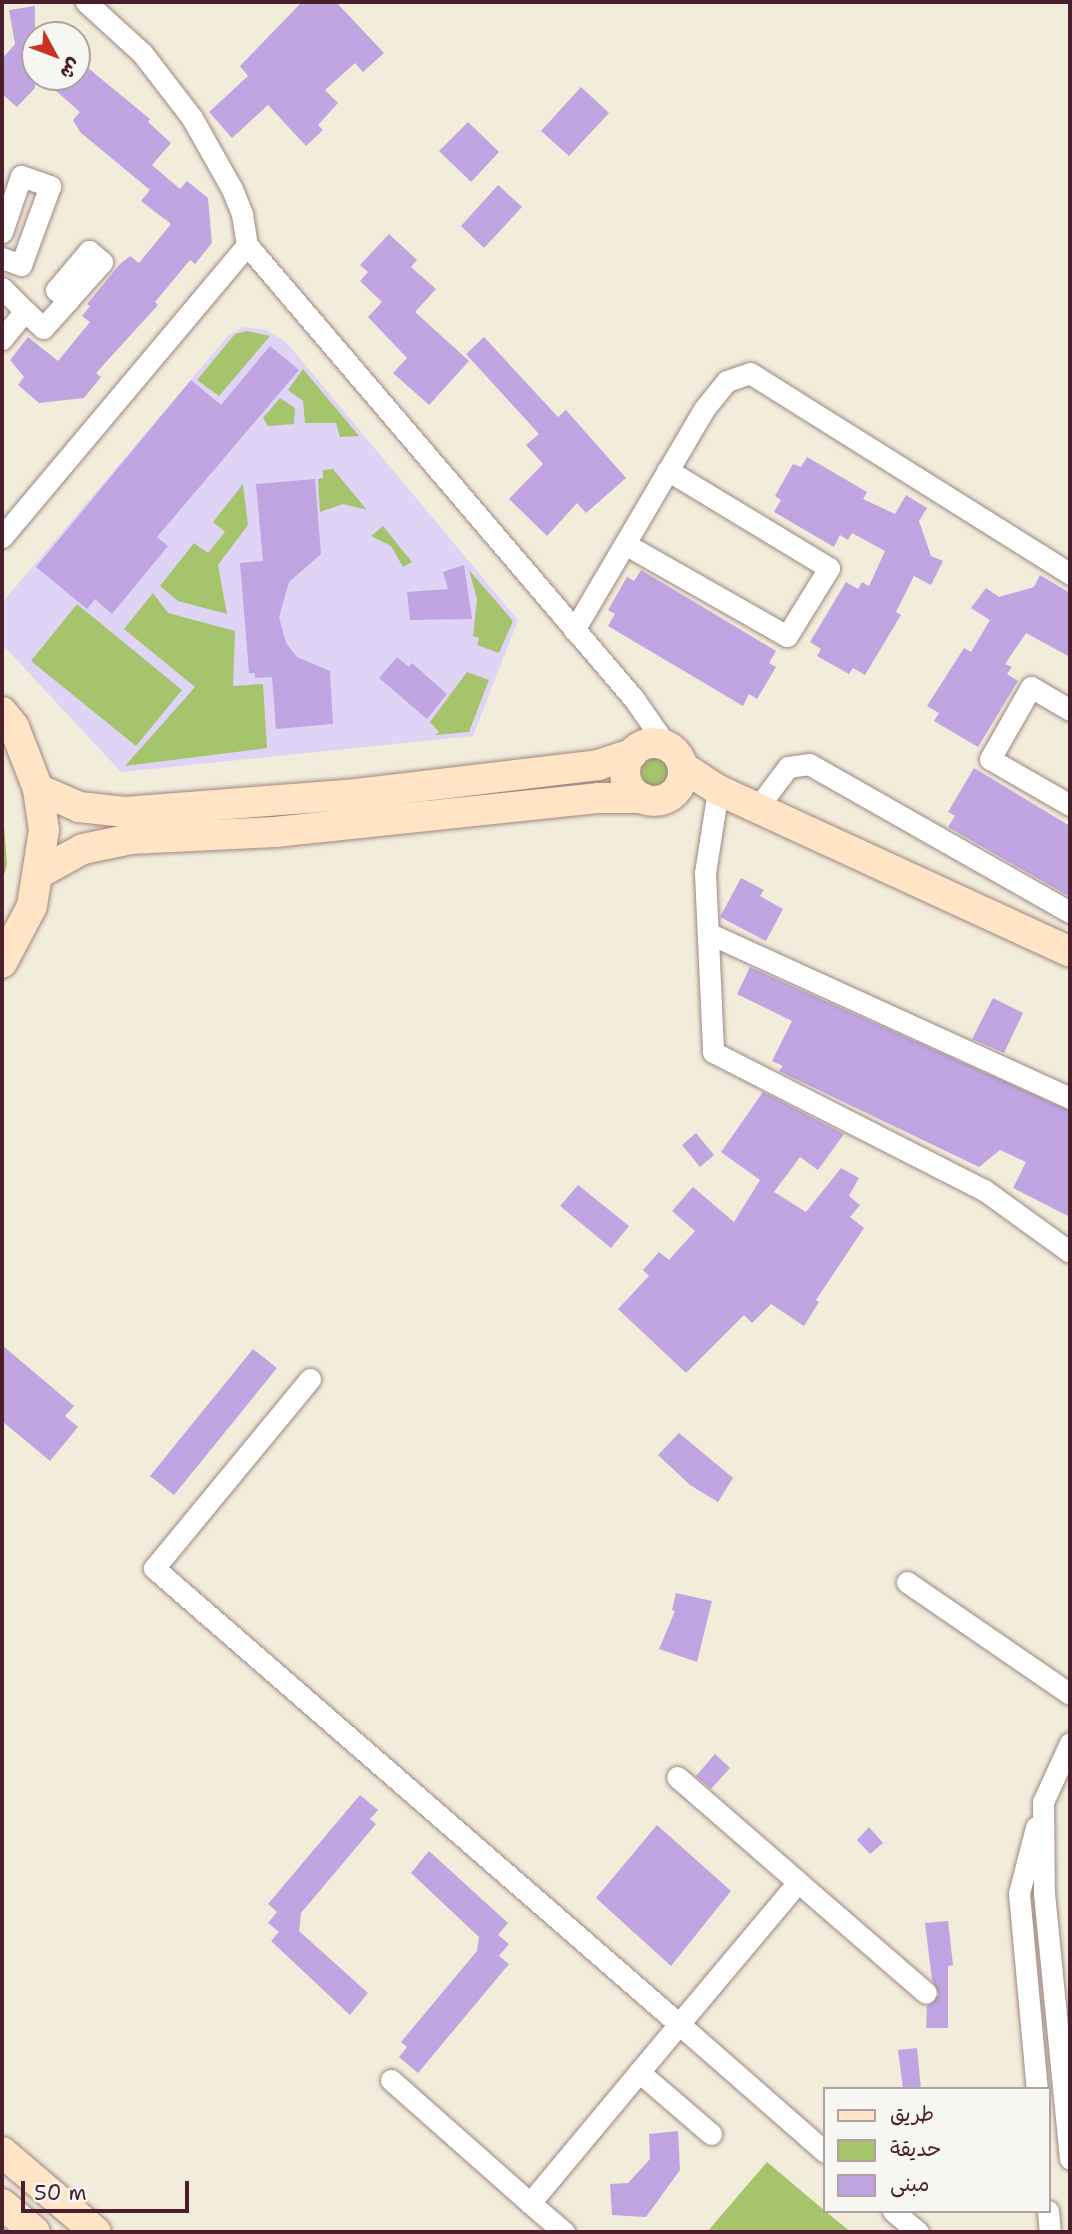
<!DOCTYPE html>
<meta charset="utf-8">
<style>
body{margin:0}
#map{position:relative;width:1072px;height:2234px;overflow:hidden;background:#f2ecda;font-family:"Shantell Sans","Playpen Sans Arabic",sans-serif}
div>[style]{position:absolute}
.built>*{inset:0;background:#dfd4f5}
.green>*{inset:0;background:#a5c46c}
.round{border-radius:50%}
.building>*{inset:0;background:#c1a5e2}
.roads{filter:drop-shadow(0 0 2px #9e8682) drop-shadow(0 0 2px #9e8682)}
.street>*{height:21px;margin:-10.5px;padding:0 10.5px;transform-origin:10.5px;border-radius:10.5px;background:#fff}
.secondary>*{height:30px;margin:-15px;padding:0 15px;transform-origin:15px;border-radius:15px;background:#ffe4c6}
.secondary>.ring{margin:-15px;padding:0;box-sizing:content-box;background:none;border:30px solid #ffe4c6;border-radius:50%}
span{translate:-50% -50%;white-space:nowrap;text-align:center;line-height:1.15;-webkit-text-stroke:5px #f6f6f2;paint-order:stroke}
.frame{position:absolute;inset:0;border:4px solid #4a1f2b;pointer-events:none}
.legend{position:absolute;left:823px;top:2087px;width:228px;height:126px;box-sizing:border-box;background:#f6f6f2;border:2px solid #b1a0a2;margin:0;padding:9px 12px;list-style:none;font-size:21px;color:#4a1f2b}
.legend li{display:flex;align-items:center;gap:14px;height:35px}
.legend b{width:35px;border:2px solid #b1a0a2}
.north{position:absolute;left:21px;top:21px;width:70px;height:70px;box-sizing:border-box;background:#f6f6f2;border:2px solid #b1a0a2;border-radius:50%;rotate:131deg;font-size:19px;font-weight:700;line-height:28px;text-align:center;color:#4a1f2b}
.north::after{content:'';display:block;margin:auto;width:24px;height:32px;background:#c8321e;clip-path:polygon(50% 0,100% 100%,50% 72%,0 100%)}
.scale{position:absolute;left:21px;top:2181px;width:168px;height:32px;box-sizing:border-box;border:4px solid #4a1f2b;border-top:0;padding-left:9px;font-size:21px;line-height:24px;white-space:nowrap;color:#4a1f2b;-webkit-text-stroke:5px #f6f6f2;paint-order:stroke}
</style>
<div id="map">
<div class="built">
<div style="clip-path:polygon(243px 327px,266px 330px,286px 342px,518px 620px,473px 736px,121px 772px,2px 644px,2px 603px,228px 336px)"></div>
</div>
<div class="green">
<div style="clip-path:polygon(247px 331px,270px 336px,219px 396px,197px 380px,235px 334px)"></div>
<div style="clip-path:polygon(303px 369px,359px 436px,340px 437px,336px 423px,305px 423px,303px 401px,288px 390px)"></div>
<div style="clip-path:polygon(280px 398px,295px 408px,294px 424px,268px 426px,263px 418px)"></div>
<div style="clip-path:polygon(333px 469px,367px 510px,343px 504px,320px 512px,318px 479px,323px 478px,323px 470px)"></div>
<div style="clip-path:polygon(243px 484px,248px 525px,218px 565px,227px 614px,178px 601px,160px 586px,194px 543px,208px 553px,225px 532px,213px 522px)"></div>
<div style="clip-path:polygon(383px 526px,412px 562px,403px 567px,391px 546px,371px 536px)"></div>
<div style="clip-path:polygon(469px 570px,513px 621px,499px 653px,477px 645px,479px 638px,473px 636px,477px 599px)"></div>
<div style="clip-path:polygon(153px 593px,168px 613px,235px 631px,233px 686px,263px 684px,267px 748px,125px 766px,195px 687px,124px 629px)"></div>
<div style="clip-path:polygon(77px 604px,182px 690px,136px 746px,31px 661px)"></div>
<div style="clip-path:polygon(467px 672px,489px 680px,469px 732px,435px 735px,439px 732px,430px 722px)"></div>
<div class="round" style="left:641px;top:755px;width:32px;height:32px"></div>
<div style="clip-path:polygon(2px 800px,7px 864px,2px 883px)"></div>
<div style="clip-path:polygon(767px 2162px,825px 2211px,851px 2232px,707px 2232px)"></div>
</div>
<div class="building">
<div style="clip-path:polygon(302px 2px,336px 2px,384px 53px,363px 72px,355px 63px,325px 90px,338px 103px,318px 125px,323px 130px,306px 146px,268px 105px,232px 138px,209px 112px,248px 76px,240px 66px)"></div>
<div style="clip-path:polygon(35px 6px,35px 88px,17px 107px,2px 94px,2px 59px,15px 44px,9px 10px)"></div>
<div style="clip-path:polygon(77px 59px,150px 119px,148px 122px,171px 143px,152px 165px,180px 189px,187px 181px,208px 198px,212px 243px,195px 264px,190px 260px,155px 302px,158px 305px,96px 373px,101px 377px,84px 398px,39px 403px,18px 385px,24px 377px,10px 360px,28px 337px,58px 361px,90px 322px,82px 316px,90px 306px,87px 304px,120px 264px,130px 256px,139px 263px,171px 224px,141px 201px,150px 190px,80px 132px,73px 120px,80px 112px,40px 77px,77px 77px)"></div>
<div style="clip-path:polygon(581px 87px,609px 113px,569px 156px,541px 131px)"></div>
<div style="clip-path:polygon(468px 122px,499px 152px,471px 182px,439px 151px)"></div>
<div style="clip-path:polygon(498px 185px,522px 207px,484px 248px,461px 226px)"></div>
<div style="clip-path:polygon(389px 234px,417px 260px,411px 267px,436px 289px,415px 312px,469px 361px,429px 405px,393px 373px,407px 358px,368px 317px,382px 302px,360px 281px,368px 272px,360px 265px)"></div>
<div style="clip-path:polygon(484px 337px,558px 417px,566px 410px,626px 478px,586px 513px,577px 503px,547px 536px,509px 499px,543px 464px,526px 445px,539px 434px,466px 354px)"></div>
<div style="clip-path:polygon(270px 346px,299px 370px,157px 537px,168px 546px,112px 614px,95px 599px,87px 609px,36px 567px,191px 380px,221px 405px)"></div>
<div style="clip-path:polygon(807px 457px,867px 492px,863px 499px,895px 514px,906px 495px,927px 508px,919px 521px,931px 556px,943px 561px,931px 585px,914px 576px,896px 612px,901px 615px,865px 675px,853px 668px,849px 674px,817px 656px,821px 649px,810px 642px,846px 582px,858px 589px,862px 582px,869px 586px,885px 551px,852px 533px,848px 540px,840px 535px,834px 547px,774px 512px,781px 500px,775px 496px,793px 464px,801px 467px)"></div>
<div style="clip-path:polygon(315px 479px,321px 554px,289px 582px,279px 617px,286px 643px,297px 657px,330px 671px,333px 724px,276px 729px,272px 677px,255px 678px,255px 673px,249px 673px,240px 563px,263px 561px,256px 484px)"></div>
<div style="clip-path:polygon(464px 565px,472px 619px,410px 620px,407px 592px,448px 589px,443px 572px)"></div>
<div style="clip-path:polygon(641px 570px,776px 651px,769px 663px,776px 667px,757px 699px,749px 694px,743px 706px,608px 626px,615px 614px,608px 610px,627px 577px,634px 581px)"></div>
<div style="clip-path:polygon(1040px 575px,1070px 593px,1070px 657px,1026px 633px,1005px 664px,1012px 667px,1007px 674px,1018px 681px,978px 747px,934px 721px,939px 713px,927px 706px,964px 648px,971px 652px,990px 620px,971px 608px,986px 588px,999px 597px,1034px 587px)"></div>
<div style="clip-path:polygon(397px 657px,409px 667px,412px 663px,447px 694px,427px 719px,379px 678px)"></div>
<div style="clip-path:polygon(974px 768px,1070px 826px,1070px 897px,948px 827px,955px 816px,948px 812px)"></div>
<div style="clip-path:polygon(741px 878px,764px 890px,760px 896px,783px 909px,766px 941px,720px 917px)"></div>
<div style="clip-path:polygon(750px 967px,1070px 1111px,1070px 1217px,1013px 1188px,1026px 1162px,1000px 1150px,979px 1167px,779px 1071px,783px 1066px,772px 1061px,792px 1021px,737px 994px)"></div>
<div style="clip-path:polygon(993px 998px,1023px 1013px,1004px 1053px,972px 1039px)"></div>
<div style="clip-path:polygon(763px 1092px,844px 1134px,818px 1170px,800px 1157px,774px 1192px,806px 1212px,841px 1168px,859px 1178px,849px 1196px,860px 1205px,850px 1217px,864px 1228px,816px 1300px,819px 1302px,804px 1326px,771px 1304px,752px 1323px,744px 1315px,686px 1373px,618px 1309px,649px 1276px,643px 1270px,659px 1252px,669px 1260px,695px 1231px,672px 1211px,693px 1187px,734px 1222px,760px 1180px,721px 1152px)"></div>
<div style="clip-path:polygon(696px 1133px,714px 1155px,700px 1167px,682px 1145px)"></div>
<div style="clip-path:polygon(578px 1185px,629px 1226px,611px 1248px,560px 1206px)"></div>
<div style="clip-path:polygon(2px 1345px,74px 1406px,65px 1416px,78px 1427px,50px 1461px,2px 1421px)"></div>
<div style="clip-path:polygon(253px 1349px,277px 1368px,174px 1495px,150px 1476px)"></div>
<div style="clip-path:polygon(679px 1433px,733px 1478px,718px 1502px,690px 1485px,658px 1455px)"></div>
<div style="clip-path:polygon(676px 1593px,712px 1601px,697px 1662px,659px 1649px,675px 1611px,672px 1610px)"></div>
<div style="clip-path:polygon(715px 1754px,730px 1768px,711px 1789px,696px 1776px)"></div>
<div style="clip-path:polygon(360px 1795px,378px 1810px,370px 1819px,376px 1824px,301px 1913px,299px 1931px,368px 1993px,350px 2015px,271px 1941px,279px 1932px,268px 1923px,277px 1912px,268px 1904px)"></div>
<div style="clip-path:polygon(657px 1825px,731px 1891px,671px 1966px,596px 1898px)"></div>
<div style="clip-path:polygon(869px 1827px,883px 1843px,870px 1854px,857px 1840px)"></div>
<div style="clip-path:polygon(429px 1851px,508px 1923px,498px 1935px,509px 1944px,499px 1956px,509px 1964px,418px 2073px,399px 2057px,407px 2047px,401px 2042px,477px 1951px,479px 1937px,411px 1873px)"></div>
<div style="clip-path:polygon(948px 1921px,953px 1965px,948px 1966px,948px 2028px,926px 2028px,927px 2006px,939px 1995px,932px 1980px,925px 1923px)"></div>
<div style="clip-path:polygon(917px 2048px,921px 2089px,903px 2089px,898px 2050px)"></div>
<div style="clip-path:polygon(678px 2131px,680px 2170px,646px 2217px,612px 2215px,610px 2184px,628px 2183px,650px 2159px,649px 2134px)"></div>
</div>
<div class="roads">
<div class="street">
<div style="left:86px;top:2px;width:76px;rotate:42.3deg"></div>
<div style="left:142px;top:53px;width:82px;rotate:52.4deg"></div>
<div style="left:192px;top:118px;width:81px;rotate:60.6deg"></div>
<div style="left:232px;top:189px;width:27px;rotate:68deg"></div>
<div style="left:242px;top:214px;width:31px;rotate:81deg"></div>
<div style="left:247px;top:245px;width:597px;rotate:49.55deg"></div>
<div style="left:634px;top:699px;width:56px;rotate:55.2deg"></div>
<div style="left:2px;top:232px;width:59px;rotate:-71.3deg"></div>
<div style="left:21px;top:176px;width:31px;rotate:19deg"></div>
<div style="left:50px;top:186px;width:84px;rotate:110.2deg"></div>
<div style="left:21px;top:265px;width:20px;rotate:-160deg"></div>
<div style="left:2px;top:288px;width:33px;rotate:45deg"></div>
<div style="left:2px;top:339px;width:36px;rotate:-51deg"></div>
<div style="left:25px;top:311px;width:25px;rotate:43deg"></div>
<div style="left:43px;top:328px;width:38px;rotate:-48deg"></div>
<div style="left:68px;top:300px;width:51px;rotate:-48.2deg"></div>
<div style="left:102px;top:262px;width:17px;rotate:-140deg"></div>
<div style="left:89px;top:251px;width:51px;rotate:130.2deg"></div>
<div style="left:56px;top:290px;width:16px;rotate:40deg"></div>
<div style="left:2px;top:537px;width:381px;rotate:-50deg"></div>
<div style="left:625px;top:544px;width:186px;rotate:29.6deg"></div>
<div style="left:787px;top:636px;width:80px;rotate:-58.3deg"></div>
<div style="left:829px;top:568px;width:189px;rotate:-148.8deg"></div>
<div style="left:574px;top:630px;width:256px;rotate:-59.5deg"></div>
<div style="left:704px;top:409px;width:36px;rotate:-51deg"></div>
<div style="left:727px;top:381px;width:24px;rotate:-19deg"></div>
<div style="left:750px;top:373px;width:378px;rotate:32.1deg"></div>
<div style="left:1070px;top:710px;width:45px;rotate:-149.5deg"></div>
<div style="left:1031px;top:687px;width:83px;rotate:119.7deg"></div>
<div style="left:990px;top:759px;width:92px;rotate:29.9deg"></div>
<div style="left:718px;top:790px;width:84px;rotate:98.9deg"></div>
<div style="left:705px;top:873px;width:179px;rotate:87.4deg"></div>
<div style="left:713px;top:1052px;width:304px;rotate:27deg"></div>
<div style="left:984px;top:1190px;width:106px;rotate:35.8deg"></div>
<div style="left:758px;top:807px;width:50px;rotate:-53.1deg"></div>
<div style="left:788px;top:767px;width:21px;rotate:-8deg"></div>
<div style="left:809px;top:764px;width:300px;rotate:29.6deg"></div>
<div style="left:708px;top:933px;width:398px;rotate:24.5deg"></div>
<div style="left:310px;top:1379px;width:245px;rotate:129.5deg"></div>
<div style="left:154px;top:1568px;width:695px;rotate:40.98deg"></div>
<div style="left:679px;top:2024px;width:185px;rotate:-50deg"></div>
<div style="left:798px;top:1882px;width:160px;rotate:-139deg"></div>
<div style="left:907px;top:1582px;width:198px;rotate:34.5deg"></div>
<div style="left:1070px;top:1743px;width:65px;rotate:114.6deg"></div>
<div style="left:1043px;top:1802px;width:91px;rotate:89.4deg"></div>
<div style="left:1044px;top:1893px;width:267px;rotate:84.4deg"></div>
<div style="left:1036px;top:1827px;width:68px;rotate:104.4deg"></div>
<div style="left:1019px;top:1893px;width:197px;rotate:84.8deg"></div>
<div style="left:798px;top:1882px;width:169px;rotate:40.9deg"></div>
<div style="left:639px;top:2072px;width:95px;rotate:40.7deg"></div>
<div style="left:391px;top:2080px;width:186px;rotate:41.5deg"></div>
<div style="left:893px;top:2211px;width:33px;rotate:40deg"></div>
<div style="left:1048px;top:2211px;width:21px;rotate:85deg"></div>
<div style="left:564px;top:2232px;width:45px;rotate:-139.5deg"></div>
<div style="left:530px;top:2203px;width:233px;rotate:-50.2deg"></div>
<div style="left:679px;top:2024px;width:194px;rotate:41.2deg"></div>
</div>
<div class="secondary">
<div style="left:2px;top:712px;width:19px;rotate:51deg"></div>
<div style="left:14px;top:727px;width:66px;rotate:68.8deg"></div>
<div style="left:38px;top:789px;width:41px;rotate:81.7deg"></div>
<div style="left:44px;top:830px;width:77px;rotate:99deg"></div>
<div style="left:32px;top:906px;width:64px;rotate:117.8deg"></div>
<div class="ring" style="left:625px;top:743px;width:28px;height:28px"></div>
<div style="left:683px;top:767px;width:42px;rotate:33.3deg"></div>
<div style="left:718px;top:790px;width:387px;rotate:24.7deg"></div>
<div style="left:38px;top:789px;width:45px;rotate:23.7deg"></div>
<div style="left:79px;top:807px;width:46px;rotate:6.2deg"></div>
<div style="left:125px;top:812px;width:224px;rotate:-4.4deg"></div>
<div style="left:348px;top:795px;width:252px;rotate:-6.8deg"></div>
<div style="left:598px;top:765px;width:36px;rotate:-18deg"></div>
<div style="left:41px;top:872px;width:48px;rotate:-28.7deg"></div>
<div style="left:83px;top:849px;width:49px;rotate:-11.8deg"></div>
<div style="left:131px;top:839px;width:144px;rotate:-2.8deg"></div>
<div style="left:275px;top:832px;width:326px;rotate:-6deg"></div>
<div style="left:599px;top:798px;width:43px"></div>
<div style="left:2px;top:2152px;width:123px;rotate:40.4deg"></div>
<div style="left:2px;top:2204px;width:43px;rotate:40.3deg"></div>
</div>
</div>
<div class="frame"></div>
<ul class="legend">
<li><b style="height:9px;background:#ffe4c6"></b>طريق</li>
<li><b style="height:19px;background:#a5c46c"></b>حديقة</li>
<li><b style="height:19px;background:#c1a5e2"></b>مبنى</li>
</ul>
<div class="north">ش</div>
<div class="scale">50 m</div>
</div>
